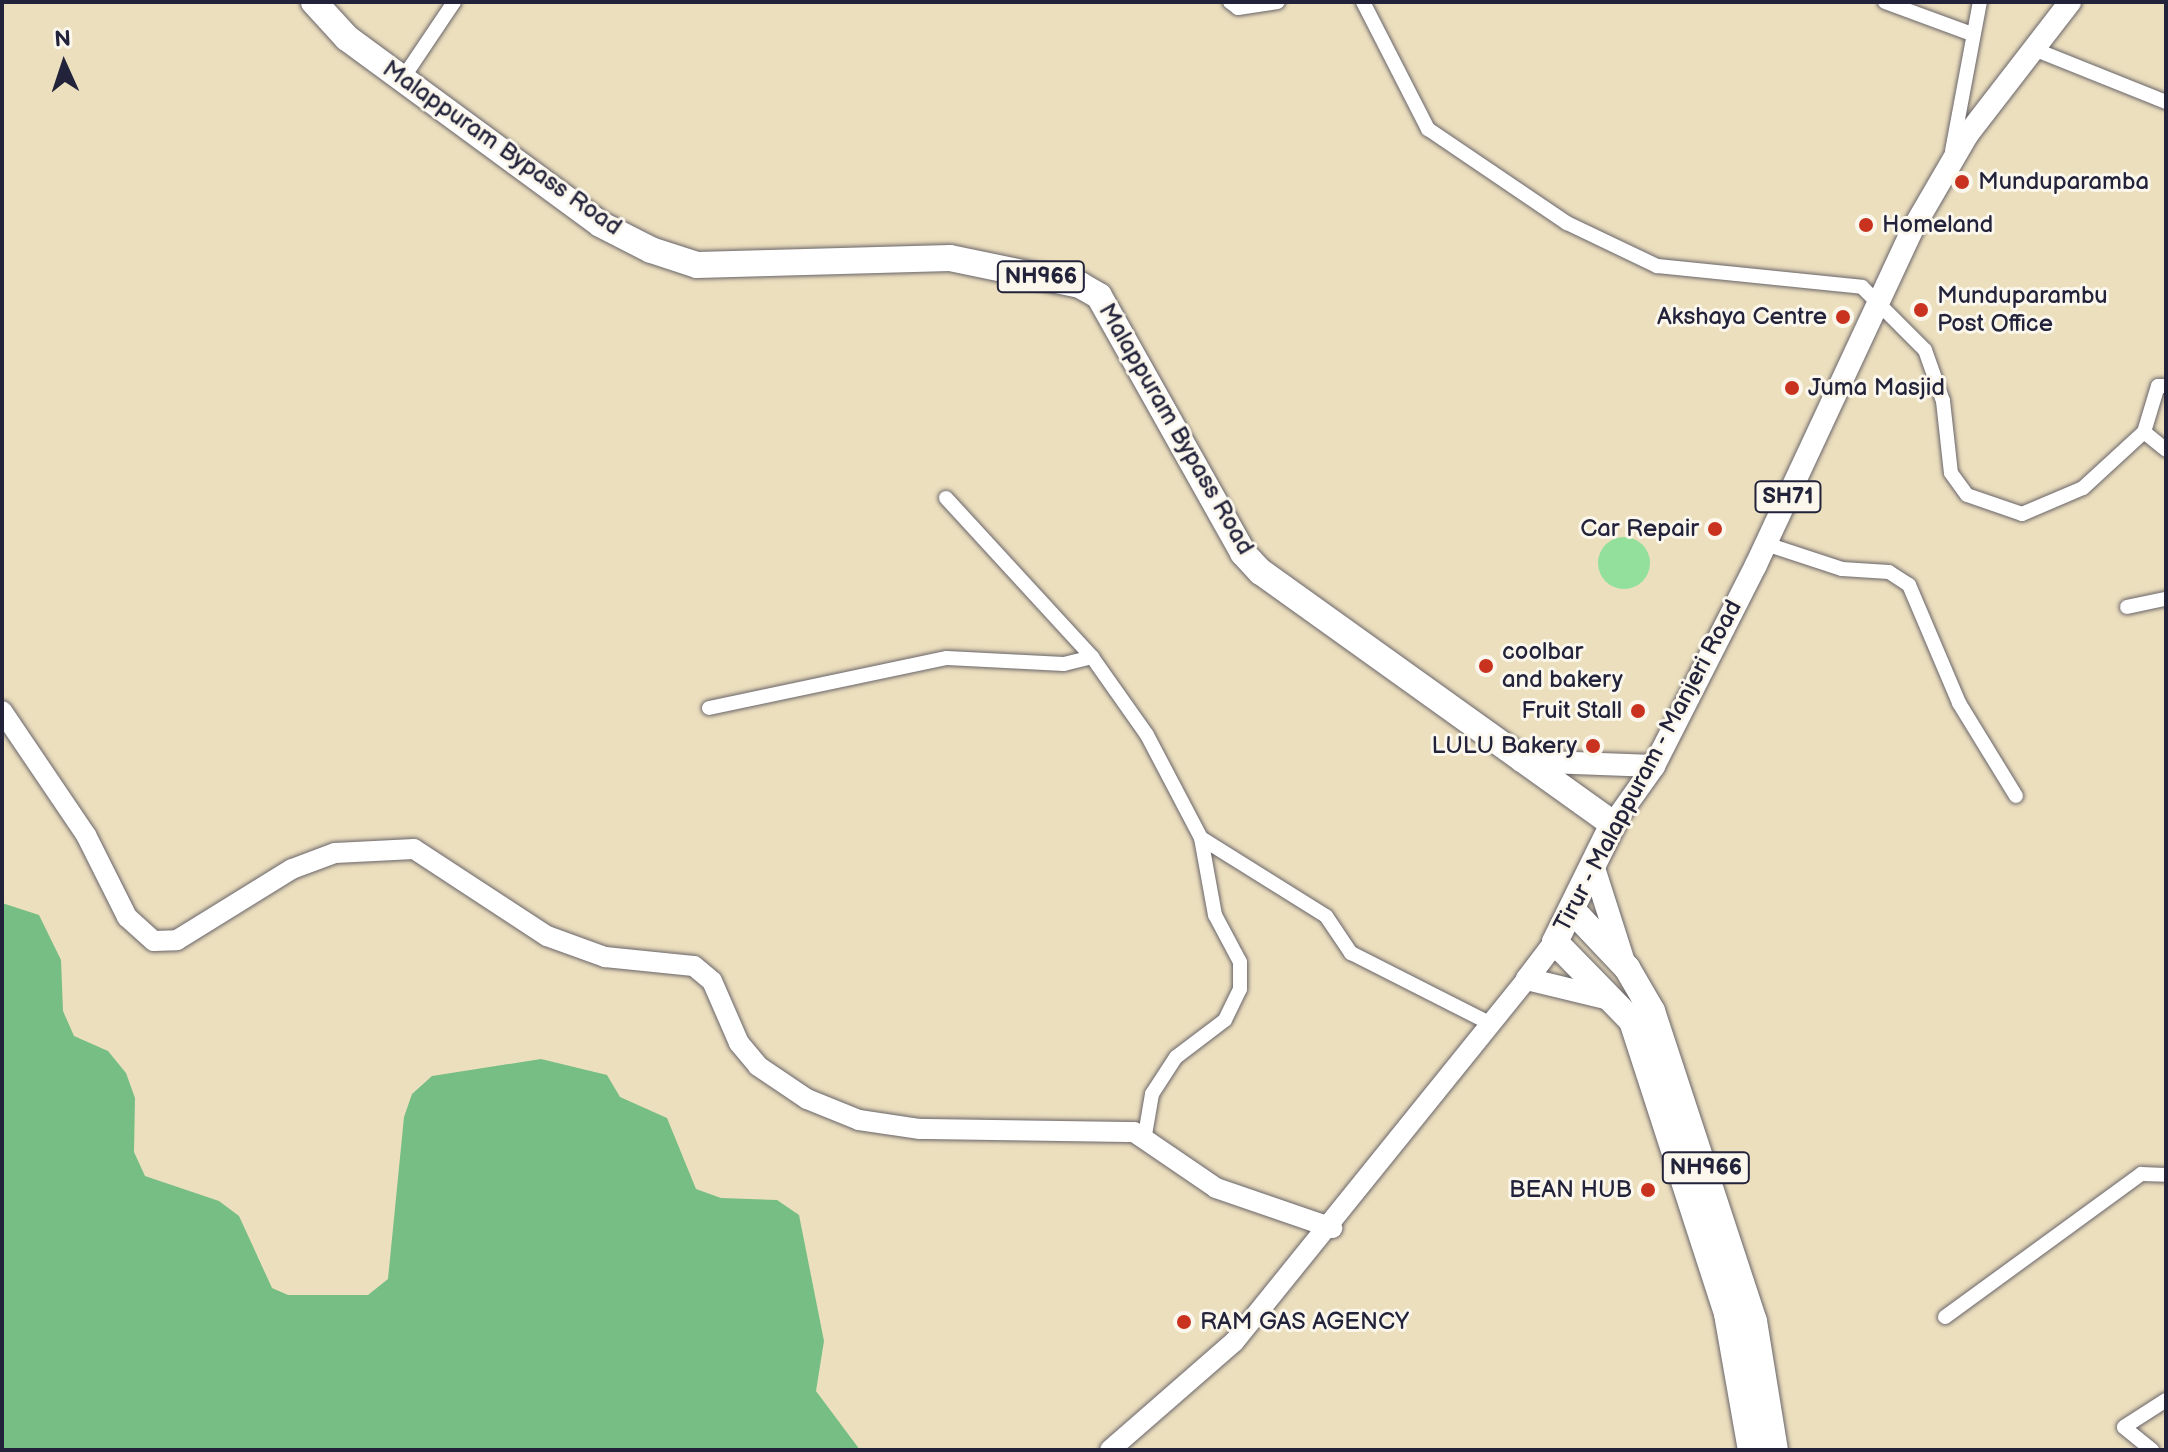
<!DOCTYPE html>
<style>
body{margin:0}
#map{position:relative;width:2168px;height:1452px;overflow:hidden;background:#ecdfbe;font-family:"Balsamiq Sans",sans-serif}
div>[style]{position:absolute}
.green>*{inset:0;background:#93e09c}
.round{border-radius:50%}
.forest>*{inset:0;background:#76be84}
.roads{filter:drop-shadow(0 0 2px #696469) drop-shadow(0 0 2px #696469)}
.street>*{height:14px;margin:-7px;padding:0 7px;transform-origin:7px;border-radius:7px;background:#fff}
.secondary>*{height:20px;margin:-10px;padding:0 10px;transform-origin:10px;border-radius:10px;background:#fff}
.primary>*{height:22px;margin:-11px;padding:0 11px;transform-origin:11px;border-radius:11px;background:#fff}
.highway>*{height:26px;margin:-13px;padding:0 13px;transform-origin:13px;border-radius:13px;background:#fff}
.dots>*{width:22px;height:22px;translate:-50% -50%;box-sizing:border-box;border:4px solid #fbf7ec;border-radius:50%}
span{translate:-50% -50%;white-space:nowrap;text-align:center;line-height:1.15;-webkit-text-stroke:6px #fbf7ec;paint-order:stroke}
.shield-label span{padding:2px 6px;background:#fbf7ec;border:2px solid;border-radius:6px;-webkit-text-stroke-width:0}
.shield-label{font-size:22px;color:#22223b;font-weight:700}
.street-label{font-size:24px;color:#22223b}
.poi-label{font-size:24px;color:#22223b}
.left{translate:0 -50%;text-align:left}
.right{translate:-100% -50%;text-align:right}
.frame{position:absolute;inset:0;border:4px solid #22223b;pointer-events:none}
.north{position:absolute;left:24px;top:24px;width:80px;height:80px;-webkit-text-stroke:6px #fbf7ec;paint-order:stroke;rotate:357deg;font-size:22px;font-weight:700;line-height:32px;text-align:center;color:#22223b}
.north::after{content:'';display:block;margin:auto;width:28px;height:36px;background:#22223b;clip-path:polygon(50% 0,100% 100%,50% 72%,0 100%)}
</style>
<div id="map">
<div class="green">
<div class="round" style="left:1598px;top:537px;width:52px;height:52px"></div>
</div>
<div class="forest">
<div style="clip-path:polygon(2px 903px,39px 915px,61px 960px,63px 1011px,74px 1036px,108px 1051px,126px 1073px,135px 1098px,134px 1152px,145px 1176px,219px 1201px,239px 1216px,272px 1288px,288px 1295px,368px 1295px,388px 1279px,404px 1117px,412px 1094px,432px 1076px,541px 1059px,607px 1075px,620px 1097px,667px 1118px,696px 1189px,721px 1198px,777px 1200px,799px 1215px,824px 1341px,816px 1391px,860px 1450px,2px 1450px)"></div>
</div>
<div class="roads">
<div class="street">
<div style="left:1230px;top:2px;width:10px;rotate:37deg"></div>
<div style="left:1238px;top:8px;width:40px;rotate:-8.5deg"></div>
<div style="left:1363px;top:2px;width:143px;rotate:62.9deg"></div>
<div style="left:1428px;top:129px;width:168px;rotate:34.1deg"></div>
<div style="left:1567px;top:223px;width:100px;rotate:25.5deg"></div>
<div style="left:1657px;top:266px;width:206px;rotate:5.8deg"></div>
<div style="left:1862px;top:287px;width:89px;rotate:45deg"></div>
<div style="left:1925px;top:350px;width:54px;rotate:70.6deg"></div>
<div style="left:1943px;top:401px;width:72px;rotate:83.7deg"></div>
<div style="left:1951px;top:473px;width:27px;rotate:54deg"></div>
<div style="left:1967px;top:495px;width:58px;rotate:19.1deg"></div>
<div style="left:2022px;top:514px;width:66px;rotate:-23.1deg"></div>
<div style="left:2083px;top:488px;width:83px;rotate:-42.6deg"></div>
<div style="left:2144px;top:432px;width:28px;rotate:39deg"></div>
<div style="left:1885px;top:2px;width:93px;rotate:20.2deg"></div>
<div style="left:2034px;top:49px;width:142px;rotate:21.9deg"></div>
<div style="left:403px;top:78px;width:92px;rotate:-56.1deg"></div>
<div style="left:1952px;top:151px;width:152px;rotate:-79.4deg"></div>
<div style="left:2144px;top:432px;width:48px;rotate:-73.1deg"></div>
<div style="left:2158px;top:386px;width:8px"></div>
<div style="left:946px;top:498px;width:216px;rotate:47.4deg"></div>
<div style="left:1092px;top:657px;width:95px;rotate:54.8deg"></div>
<div style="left:1147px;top:735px;width:116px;rotate:62.3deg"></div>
<div style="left:1201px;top:838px;width:78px;rotate:79.7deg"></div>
<div style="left:1215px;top:915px;width:53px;rotate:62deg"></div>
<div style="left:1240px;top:962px;width:27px;rotate:90deg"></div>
<div style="left:1240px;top:989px;width:34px;rotate:116deg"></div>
<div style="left:1225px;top:1020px;width:61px;rotate:142.9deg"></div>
<div style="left:1176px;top:1057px;width:44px;rotate:123deg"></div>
<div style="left:1152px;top:1094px;width:42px;rotate:99.7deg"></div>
<div style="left:1766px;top:544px;width:80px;rotate:18.2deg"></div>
<div style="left:1842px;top:569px;width:47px;rotate:3.7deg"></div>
<div style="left:1889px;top:572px;width:24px;rotate:33deg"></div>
<div style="left:1909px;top:585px;width:128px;rotate:67deg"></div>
<div style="left:1959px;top:703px;width:109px;rotate:58.5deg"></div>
<div style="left:2127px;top:607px;width:40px;rotate:-12deg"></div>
<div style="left:709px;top:708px;width:243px;rotate:-11.9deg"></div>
<div style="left:947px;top:658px;width:117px;rotate:2.9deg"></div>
<div style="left:1064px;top:664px;width:29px;rotate:-14deg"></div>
<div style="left:1201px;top:838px;width:147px;rotate:32deg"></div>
<div style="left:1326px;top:916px;width:45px;rotate:56deg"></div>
<div style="left:1351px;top:953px;width:159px;rotate:26.9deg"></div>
<div style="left:1945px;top:1317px;width:243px;rotate:-36.1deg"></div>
<div style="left:2141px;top:1174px;width:25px;rotate:2deg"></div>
<div style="left:2152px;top:1450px;width:36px;rotate:-141deg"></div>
<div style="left:2124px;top:1427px;width:50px;rotate:-32.7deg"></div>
</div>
<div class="secondary">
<div style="left:2px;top:711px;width:150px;rotate:55.9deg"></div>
<div style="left:86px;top:835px;width:92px;rotate:63.4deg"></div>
<div style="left:127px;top:917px;width:36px;rotate:42deg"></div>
<div style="left:154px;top:941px;width:23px;rotate:-2deg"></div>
<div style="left:177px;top:940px;width:135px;rotate:-31.7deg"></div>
<div style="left:292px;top:869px;width:46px;rotate:-20.4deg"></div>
<div style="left:335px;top:853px;width:79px;rotate:-2.9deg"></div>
<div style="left:414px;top:849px;width:159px;rotate:33.2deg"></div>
<div style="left:547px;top:936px;width:62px;rotate:19.9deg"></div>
<div style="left:605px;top:957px;width:89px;rotate:5.8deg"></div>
<div style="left:694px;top:966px;width:23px;rotate:40deg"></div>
<div style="left:712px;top:981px;width:68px;rotate:66.5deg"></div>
<div style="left:739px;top:1043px;width:30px;rotate:50deg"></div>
<div style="left:758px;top:1066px;width:59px;rotate:34deg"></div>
<div style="left:807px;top:1099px;width:56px;rotate:22deg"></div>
<div style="left:859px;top:1120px;width:62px;rotate:8.4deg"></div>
<div style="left:920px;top:1129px;width:214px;rotate:0.8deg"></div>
<div style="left:1134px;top:1132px;width:99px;rotate:34.3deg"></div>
<div style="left:1216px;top:1188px;width:123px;rotate:19deg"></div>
<div style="left:1110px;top:1450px;width:164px;rotate:-41.1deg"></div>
<div style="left:1234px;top:1342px;width:466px;rotate:-51.1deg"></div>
</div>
<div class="primary">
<div style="left:1521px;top:761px;width:133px;rotate:2.2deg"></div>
<div style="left:1613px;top:824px;width:71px;rotate:-54.7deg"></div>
<div style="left:1654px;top:766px;width:225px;rotate:-63.1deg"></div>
<div style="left:1756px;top:565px;width:367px;rotate:-65deg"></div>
<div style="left:1911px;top:232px;width:113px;rotate:-59.8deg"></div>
<div style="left:1968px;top:134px;width:167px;rotate:-52.3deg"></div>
<div style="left:1594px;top:868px;width:99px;rotate:72.3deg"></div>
<div style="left:1527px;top:979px;width:84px;rotate:13.7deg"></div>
<div style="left:1527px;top:979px;width:46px;rotate:-52.9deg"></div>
</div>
<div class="highway">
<div style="left:314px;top:2px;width:49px;rotate:47.5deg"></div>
<div style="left:347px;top:38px;width:314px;rotate:36.3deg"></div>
<div style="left:600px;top:224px;width:57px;rotate:27deg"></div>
<div style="left:651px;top:250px;width:48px;rotate:18.1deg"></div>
<div style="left:697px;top:265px;width:253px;rotate:-1.6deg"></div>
<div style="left:950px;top:258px;width:133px;rotate:11.7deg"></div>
<div style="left:1080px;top:285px;width:22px;rotate:30deg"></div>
<div style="left:1099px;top:296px;width:295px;rotate:60.7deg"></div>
<div style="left:1243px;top:553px;width:26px;rotate:47deg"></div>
<div style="left:1261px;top:572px;width:433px;rotate:35.6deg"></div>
<div style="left:1613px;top:824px;width:131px;rotate:116.2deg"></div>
<div style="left:1555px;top:942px;width:110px;rotate:45.7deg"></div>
<div style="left:1632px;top:1021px;width:308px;rotate:72deg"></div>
<div style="left:1727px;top:1314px;width:138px;rotate:80deg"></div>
<div style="left:1575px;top:913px;width:76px;rotate:46.6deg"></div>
<div style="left:1627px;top:968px;width:50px;rotate:59.8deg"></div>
<div style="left:1652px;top:1011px;width:326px;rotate:71.8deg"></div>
<div style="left:1754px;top:1321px;width:131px;rotate:80.8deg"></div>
</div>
</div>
<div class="dots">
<div style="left:1962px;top:182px;background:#c8321e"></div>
<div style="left:1866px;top:225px;background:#c8321e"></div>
<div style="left:1921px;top:310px;background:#c8321e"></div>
<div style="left:1843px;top:317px;background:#c8321e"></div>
<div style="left:1792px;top:388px;background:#c8321e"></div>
<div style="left:1715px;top:529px;background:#c8321e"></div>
<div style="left:1486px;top:666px;background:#c8321e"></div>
<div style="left:1638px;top:711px;background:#c8321e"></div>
<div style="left:1593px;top:746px;background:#c8321e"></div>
<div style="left:1648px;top:1190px;background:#c8321e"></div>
<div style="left:1184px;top:1322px;background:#c8321e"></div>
</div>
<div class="shield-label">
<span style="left:1041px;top:277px">NH966</span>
<span style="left:1788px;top:497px">SH71</span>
<span style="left:1706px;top:1168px">NH966</span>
</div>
<div class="street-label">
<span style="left:502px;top:148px;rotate:35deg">Malappuram Bypass Road</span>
<span style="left:1176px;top:429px;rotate:60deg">Malappuram Bypass Road</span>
<span style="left:1648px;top:766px;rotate:-62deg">Tirur - Malappuram - Manjeri Road</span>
</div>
<div class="poi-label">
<span class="left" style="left:1978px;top:182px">Munduparamba</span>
<span class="left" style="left:1882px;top:225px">Homeland</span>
<span class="left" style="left:1937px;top:310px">Munduparambu<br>Post Office</span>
<span class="right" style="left:1827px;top:317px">Akshaya Centre</span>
<span class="left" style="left:1808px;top:388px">Juma Masjid</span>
<span class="right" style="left:1699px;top:529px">Car Repair</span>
<span class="left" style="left:1502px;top:666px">coolbar<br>and bakery</span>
<span class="right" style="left:1622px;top:711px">Fruit Stall</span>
<span class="right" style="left:1577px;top:746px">LULU Bakery</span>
<span class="right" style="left:1632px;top:1190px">BEAN HUB</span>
<span class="left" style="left:1200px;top:1322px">RAM GAS AGENCY</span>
</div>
<div class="frame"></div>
<div class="north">N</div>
</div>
